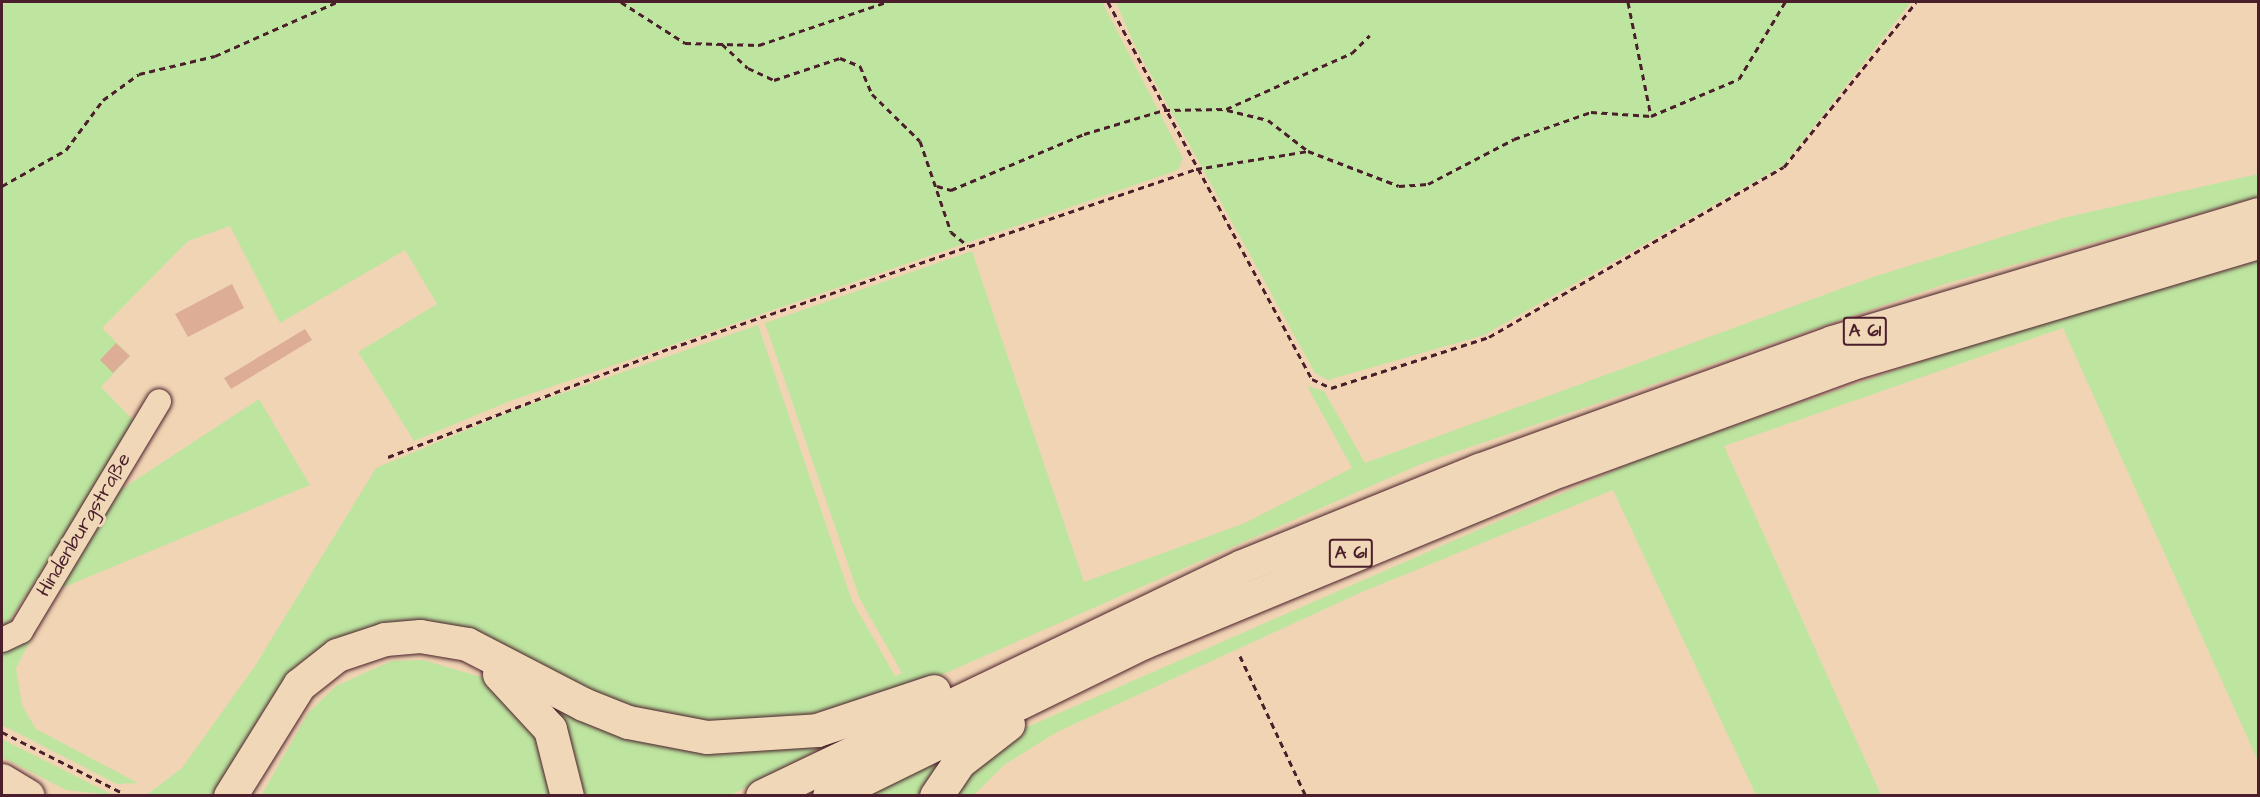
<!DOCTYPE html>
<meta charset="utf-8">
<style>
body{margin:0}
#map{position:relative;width:2260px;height:797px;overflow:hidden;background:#f1d4b4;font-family:"Architects Daughter",sans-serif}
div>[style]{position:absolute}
.green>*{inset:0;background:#bee5a0}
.building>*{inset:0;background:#ddae95}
.path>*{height:3px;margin-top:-1.5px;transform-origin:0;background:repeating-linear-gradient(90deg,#4a1f2b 0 6px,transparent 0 10.5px)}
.roads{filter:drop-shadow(0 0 2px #4a1f2b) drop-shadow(0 0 2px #4a1f2b)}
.minor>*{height:24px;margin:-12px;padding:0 12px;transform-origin:12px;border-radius:12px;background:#efd7b7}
.major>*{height:32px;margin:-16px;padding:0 16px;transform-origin:16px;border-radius:16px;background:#efd7b7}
.highway>*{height:33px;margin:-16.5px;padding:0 16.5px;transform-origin:16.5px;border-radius:16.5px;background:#efd7b7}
span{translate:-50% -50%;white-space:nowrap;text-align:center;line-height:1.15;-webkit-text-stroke:6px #efd7b7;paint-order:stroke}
.shield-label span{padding:2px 4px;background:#efd7b7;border:2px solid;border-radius:4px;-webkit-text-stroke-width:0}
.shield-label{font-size:18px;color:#4a1f2b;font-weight:700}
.street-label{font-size:20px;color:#4a1f2b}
.frame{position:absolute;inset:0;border:3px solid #4a1f2b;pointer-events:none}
</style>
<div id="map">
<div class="green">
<div style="clip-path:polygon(11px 2px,1102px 2px,1183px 158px,1178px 170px,510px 401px,414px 441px,358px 352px,437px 304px,405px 250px,280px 323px,230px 226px,188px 241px,102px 328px,130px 356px,101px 387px,139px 426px,2px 632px,2px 5px)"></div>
<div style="clip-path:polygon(1116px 2px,1911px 2px,1784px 165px,1484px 335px,1328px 380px,1315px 373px,1134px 44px)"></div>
<div style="clip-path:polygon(2258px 174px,2258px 197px,1948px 283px,1421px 464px,898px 694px,841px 711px,741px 726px,645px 715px,531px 662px,343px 640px,213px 795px,145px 796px,182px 768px,255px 666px,376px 468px,514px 410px,758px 325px,852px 601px,895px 676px,902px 673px,860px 599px,765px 323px,972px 251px,1084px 582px,1245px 523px,1352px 468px,1307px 386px,1324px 391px,1365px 463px,1873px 277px,2063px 218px)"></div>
<div style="clip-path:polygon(2258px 261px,2258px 761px,2063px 328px,1724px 446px,1881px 795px,1756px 795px,1613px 490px,1362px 592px,1057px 732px,1004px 765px,974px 795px,951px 796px,988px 751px,1027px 727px,1652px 454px,1989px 338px)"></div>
<div style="clip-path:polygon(259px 399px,310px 485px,57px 590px,16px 668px,22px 705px,36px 729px,138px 783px,117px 784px,2px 725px,2px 652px,19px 640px,111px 496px)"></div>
<div style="clip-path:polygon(423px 660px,488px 679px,548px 747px,557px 796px,261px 796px,308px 713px,336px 686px,391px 661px)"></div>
<div style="clip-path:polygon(558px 699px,606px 722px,854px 731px,731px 795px,573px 795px,543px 704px)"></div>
<div style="clip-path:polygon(996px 722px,932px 795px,849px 796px)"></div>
<div style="clip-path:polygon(2px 739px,113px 795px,66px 790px,2px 757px)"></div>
</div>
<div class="building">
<div style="clip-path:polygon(232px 284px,244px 308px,188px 337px,175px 314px)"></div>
<div style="clip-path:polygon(305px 329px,312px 340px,231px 389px,224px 378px)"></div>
<div style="clip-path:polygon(116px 343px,130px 356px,113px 373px,100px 360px)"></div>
</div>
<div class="path">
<div style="left:621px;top:2px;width:76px;rotate:32.6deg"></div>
<div style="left:685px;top:43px;width:74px;rotate:1.5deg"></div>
<div style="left:759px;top:45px;width:135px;rotate:-18.6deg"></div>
<div style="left:1108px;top:2px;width:429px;rotate:61.6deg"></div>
<div style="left:1312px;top:379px;width:21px;rotate:25deg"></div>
<div style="left:1331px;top:388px;width:166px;rotate:-17.9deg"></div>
<div style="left:1489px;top:337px;width:340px;rotate:-30deg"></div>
<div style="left:1784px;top:167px;width:211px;rotate:-51.3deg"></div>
<div style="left:1628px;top:2px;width:116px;rotate:78.6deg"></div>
<div style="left:722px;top:44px;width:35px;rotate:43deg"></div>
<div style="left:748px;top:68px;width:29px;rotate:25deg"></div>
<div style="left:774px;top:80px;width:70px;rotate:-18.4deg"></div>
<div style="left:840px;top:58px;width:22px;rotate:22deg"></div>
<div style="left:860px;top:66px;width:30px;rotate:67deg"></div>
<div style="left:872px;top:94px;width:67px;rotate:44.4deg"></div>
<div style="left:920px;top:141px;width:96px;rotate:71.2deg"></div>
<div style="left:951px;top:232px;width:22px;rotate:39deg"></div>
<div style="left:1227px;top:110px;width:42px;rotate:13.7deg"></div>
<div style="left:1268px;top:120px;width:51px;rotate:37.8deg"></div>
<div style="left:2px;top:186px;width:73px;rotate:-29.4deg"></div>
<div style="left:66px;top:150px;width:62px;rotate:-53.5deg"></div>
<div style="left:103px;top:100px;width:44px;rotate:-35.8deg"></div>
<div style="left:139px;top:74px;width:78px;rotate:-13.3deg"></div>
<div style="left:215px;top:56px;width:133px;rotate:-23.9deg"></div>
<div style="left:937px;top:186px;width:15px;rotate:16deg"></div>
<div style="left:951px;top:190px;width:144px;rotate:-22.8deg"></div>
<div style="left:1084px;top:134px;width:84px;rotate:-16.7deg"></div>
<div style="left:1164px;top:110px;width:62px;rotate:-0.9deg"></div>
<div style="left:1226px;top:109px;width:138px;rotate:-24deg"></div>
<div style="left:1352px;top:53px;width:25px;rotate:-45deg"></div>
<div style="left:388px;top:457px;width:303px;rotate:-21.1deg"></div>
<div style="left:671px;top:348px;width:555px;rotate:-18.83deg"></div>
<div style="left:1196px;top:169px;width:113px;rotate:-9.1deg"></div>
<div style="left:1308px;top:151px;width:97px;rotate:21deg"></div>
<div style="left:1399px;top:186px;width:29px;rotate:-4deg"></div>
<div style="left:1428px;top:184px;width:97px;rotate:-27.6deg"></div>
<div style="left:1514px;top:139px;width:82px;rotate:-19.3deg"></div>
<div style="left:1591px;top:112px;width:60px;rotate:3.8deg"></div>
<div style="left:1651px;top:116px;width:95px;rotate:-22.8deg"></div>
<div style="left:1739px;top:79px;width:90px;rotate:-59.1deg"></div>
<div style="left:1240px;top:656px;width:155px;rotate:64.8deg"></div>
<div style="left:2px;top:732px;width:136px;rotate:26.8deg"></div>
</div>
<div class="roads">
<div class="minor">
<div style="left:2px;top:640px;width:21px;rotate:-25deg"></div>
<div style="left:21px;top:631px;width:268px;rotate:-59deg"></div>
</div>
<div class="major">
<div style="left:2px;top:780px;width:31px;rotate:31deg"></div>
</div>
<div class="highway">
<div style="left:499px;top:674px;width:75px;rotate:47.2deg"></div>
<div style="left:550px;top:729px;width:69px;rotate:75.8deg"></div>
<div style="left:230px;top:796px;width:131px;rotate:-58.1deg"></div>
<div style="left:299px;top:685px;width:48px;rotate:-38.3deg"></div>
<div style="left:337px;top:655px;width:51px;rotate:-18.4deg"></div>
<div style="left:385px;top:639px;width:35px;rotate:-5deg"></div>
<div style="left:420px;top:636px;width:48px;rotate:9.7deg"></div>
<div style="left:467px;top:644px;width:131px;rotate:27.3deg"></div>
<div style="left:583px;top:704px;width:48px;rotate:21.8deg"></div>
<div style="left:628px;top:722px;width:80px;rotate:10.8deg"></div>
<div style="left:707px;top:737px;width:110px;rotate:-3.6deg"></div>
<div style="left:817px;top:730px;width:123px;rotate:-18.4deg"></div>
<div style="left:762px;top:796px;width:532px;rotate:-25.6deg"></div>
<div style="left:1242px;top:566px;width:256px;rotate:-22.1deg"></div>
<div style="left:1479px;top:470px;width:375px;rotate:-19.9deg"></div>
<div style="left:1832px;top:342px;width:445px;rotate:-16.7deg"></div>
<div style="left:829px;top:796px;width:351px;rotate:-26.1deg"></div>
<div style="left:1144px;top:642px;width:450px;rotate:-22.5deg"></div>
<div style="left:1560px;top:470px;width:308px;rotate:-20.1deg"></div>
<div style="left:1849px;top:364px;width:427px;rotate:-16.6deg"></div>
<div style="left:936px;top:796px;width:41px;rotate:-55.9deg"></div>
<div style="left:959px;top:762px;width:62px;rotate:-37.8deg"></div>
</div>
</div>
<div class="shield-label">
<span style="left:1865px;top:331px">A 61</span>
<span style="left:1351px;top:553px">A 61</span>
</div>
<div class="street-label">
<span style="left:84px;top:525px;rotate:-59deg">Hindenburgstraße</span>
</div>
<div class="frame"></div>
</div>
